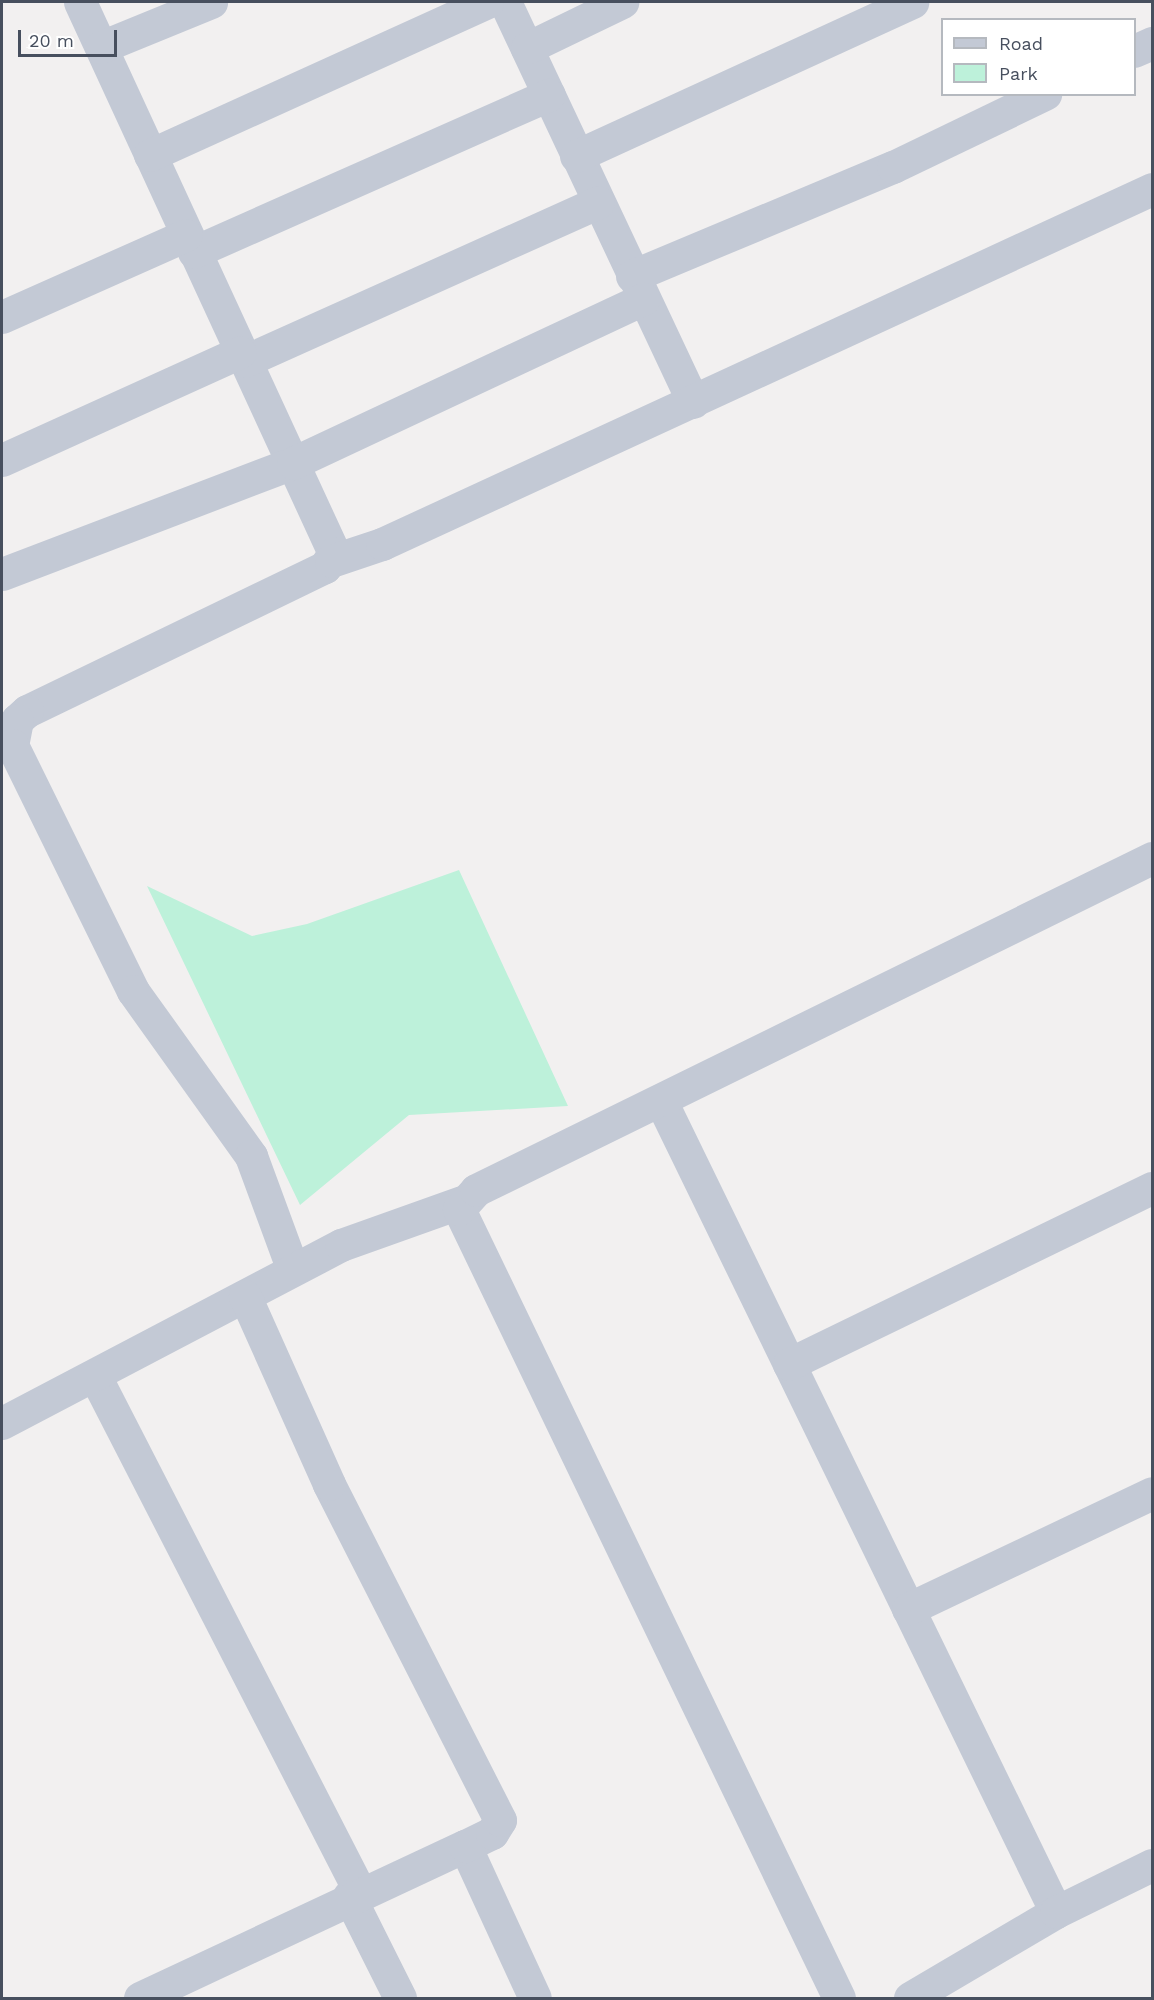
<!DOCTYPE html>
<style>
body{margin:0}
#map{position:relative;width:1154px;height:2000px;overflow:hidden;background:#f2f0f0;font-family:"Work Sans",sans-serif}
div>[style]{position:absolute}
.green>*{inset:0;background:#bdf1da}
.minor>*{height:33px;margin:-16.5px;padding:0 16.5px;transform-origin:16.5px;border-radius:16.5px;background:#c3c9d5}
span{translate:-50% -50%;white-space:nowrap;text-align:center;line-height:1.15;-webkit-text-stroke:4.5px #fff;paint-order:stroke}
.frame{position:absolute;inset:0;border:3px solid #474f5e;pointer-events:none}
.legend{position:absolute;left:941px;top:18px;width:195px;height:78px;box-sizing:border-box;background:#fff;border:2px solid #b5b9bf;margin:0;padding:8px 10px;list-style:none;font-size:18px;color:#474f5e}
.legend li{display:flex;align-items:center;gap:12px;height:30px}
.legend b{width:30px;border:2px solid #b5b9bf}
.scale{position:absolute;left:18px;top:30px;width:99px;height:27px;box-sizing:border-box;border:3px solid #474f5e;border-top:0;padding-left:8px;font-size:18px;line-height:21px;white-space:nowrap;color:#474f5e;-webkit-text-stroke:4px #fff;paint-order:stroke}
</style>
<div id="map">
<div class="green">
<div style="clip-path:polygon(459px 870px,568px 1106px,409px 1115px,300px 1205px,147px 886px,252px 936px,307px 924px)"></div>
</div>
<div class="minor">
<div style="left:80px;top:2px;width:607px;rotate:65.25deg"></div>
<div style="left:334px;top:553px;width:17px;rotate:123deg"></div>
<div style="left:325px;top:567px;width:331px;rotate:154.2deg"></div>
<div style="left:27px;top:711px;width:13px;rotate:138deg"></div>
<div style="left:17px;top:720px;width:25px;rotate:101deg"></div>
<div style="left:12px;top:745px;width:274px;rotate:63.8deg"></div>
<div style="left:133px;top:991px;width:203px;rotate:54.4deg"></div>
<div style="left:251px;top:1156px;width:121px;rotate:69.8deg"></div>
<div style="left:505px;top:2px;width:442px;rotate:64.8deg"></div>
<div style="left:101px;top:47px;width:119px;rotate:-22.2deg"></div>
<div style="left:527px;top:48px;width:106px;rotate:-25.8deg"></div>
<div style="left:1134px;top:51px;width:20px;rotate:-24deg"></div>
<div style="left:150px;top:155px;width:370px;rotate:-24.4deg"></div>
<div style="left:576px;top:156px;width:370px;rotate:-24.6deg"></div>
<div style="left:194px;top:252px;width:388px;rotate:-23.9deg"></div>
<div style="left:632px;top:276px;width:283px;rotate:-22.7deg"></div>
<div style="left:893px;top:167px;width:169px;rotate:-25.7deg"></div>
<div style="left:2px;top:317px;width:201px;rotate:-24deg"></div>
<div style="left:245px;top:361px;width:387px;rotate:-24.2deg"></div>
<div style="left:2px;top:460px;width:261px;rotate:-24.4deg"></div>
<div style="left:331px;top:561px;width:54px;rotate:-18.4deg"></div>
<div style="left:382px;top:544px;width:848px;rotate:-24.75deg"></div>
<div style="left:2px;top:574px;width:311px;rotate:-20.9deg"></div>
<div style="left:293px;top:463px;width:387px;rotate:-25.1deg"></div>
<div style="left:661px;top:1101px;width:902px;rotate:64.03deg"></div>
<div style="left:789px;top:1364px;width:403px;rotate:-25.9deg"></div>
<div style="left:95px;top:1376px;width:580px;rotate:62.82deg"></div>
<div style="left:2px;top:1423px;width:383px;rotate:-27.7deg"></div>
<div style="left:341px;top:1245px;width:128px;rotate:-19.6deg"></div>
<div style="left:908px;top:1609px;width:270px;rotate:-25.4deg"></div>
<div style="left:465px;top:1846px;width:167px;rotate:65.3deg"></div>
<div style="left:349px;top:1896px;width:114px;rotate:63.4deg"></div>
<div style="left:140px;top:1998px;width:359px;rotate:-25.1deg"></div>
<div style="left:465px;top:1846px;width:30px;rotate:-26deg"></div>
<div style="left:492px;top:1833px;width:15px;rotate:-58deg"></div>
<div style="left:500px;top:1820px;width:377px;rotate:-117deg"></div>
<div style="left:329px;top:1484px;width:206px;rotate:-114.1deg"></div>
<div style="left:839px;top:1998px;width:876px;rotate:-115.72deg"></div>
<div style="left:459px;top:1209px;width:25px;rotate:-48deg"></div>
<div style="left:476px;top:1190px;width:753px;rotate:-26.16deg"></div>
<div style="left:910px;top:1998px;width:169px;rotate:-30.5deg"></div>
<div style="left:1056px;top:1912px;width:107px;rotate:-26.1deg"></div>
</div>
<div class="frame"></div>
<ul class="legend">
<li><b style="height:8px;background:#c3c9d5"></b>Road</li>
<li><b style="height:16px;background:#bdf1da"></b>Park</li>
</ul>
<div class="scale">20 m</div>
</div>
